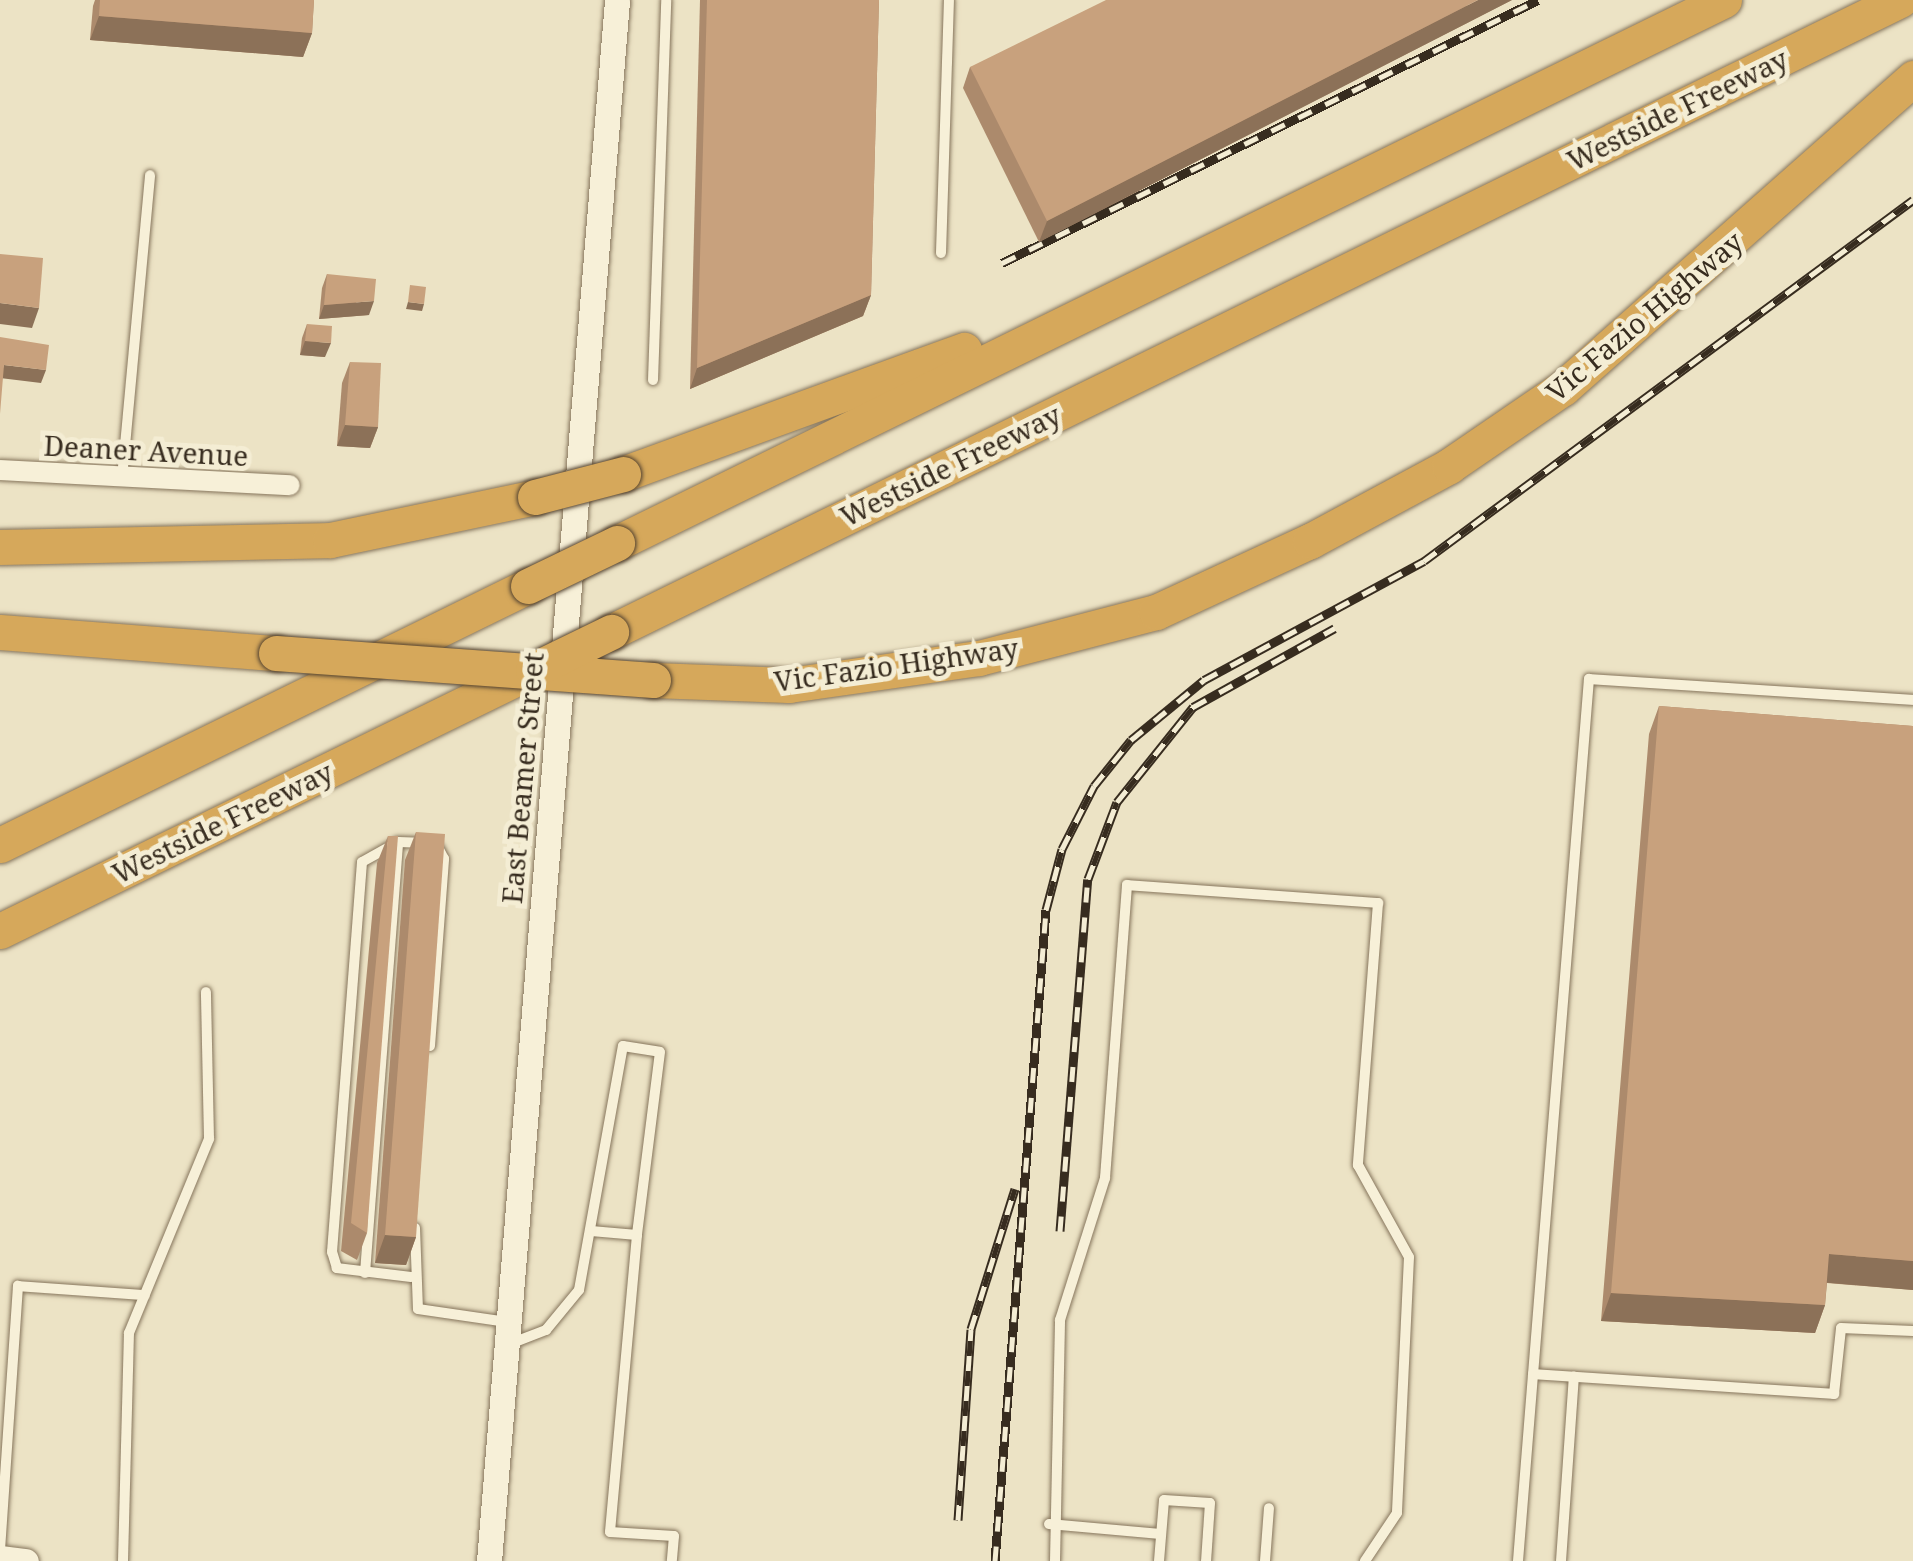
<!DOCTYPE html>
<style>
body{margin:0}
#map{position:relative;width:1913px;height:1561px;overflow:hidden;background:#ece3c5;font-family:"Noto Serif",serif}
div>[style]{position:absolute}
.roads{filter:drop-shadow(0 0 2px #86755c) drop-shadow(0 0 2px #86755c)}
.service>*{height:10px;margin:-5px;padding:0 5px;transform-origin:5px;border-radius:5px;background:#f7f0d8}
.minor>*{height:20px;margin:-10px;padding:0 10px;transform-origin:10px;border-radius:10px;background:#f7f0d8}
.tertiary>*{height:25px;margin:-12.5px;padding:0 12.5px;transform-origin:12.5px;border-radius:12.5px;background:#f7f0d8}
.motorway>*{height:35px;margin:-17.5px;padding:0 17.5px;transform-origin:17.5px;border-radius:17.5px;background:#d6a85b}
.rail>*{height:9px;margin-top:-4.5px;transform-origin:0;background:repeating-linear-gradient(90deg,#f4edd4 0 15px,#372c1f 0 30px);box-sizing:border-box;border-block:2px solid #372c1f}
.bridges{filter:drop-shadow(0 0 2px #544330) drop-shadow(0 0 2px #544330)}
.motorway-bridge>*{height:35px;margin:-17.5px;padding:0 17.5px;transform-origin:17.5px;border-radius:17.5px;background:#d6a85b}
.wall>*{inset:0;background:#ac8a6c}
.shaded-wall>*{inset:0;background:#8c7158}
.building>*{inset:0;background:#c8a17d}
span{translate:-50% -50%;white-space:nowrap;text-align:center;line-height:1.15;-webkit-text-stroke:10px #f4edd4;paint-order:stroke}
.street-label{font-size:28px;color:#372c1f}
</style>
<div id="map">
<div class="roads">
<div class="service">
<div style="left:941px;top:253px;width:253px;rotate:-88.2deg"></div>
<div style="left:653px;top:380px;width:380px;rotate:-88deg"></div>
<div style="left:122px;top:478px;width:304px;rotate:-84.7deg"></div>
<div style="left:430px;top:1046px;width:188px;rotate:-85.7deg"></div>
<div style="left:444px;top:859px;width:13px;rotate:-117deg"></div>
<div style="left:415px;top:1228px;width:81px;rotate:87.9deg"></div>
<div style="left:418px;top:1309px;width:90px;rotate:8.3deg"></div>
<div style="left:637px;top:1235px;width:298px;rotate:95.2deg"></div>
<div style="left:610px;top:1532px;width:64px;rotate:3.6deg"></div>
<div style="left:674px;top:1536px;width:25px;rotate:95deg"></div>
<div style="left:365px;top:1273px;width:432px;rotate:-85.6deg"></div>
<div style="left:411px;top:1277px;width:75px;rotate:-173.1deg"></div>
<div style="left:337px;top:1268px;width:17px;rotate:-107deg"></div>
<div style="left:332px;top:1252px;width:391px;rotate:-85.6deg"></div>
<div style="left:362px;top:862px;width:41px;rotate:-29.1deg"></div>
<div style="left:398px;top:842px;width:23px;rotate:2deg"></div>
<div style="left:507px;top:1345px;width:42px;rotate:-21deg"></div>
<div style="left:546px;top:1330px;width:52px;rotate:-50.5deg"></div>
<div style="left:579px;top:1290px;width:248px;rotate:-79.8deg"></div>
<div style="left:623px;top:1046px;width:37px;rotate:9deg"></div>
<div style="left:660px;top:1052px;width:184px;rotate:97.2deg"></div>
<div style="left:637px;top:1235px;width:46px;rotate:-175deg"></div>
<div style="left:1533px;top:1374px;width:302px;rotate:3.8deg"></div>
<div style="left:1834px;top:1394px;width:66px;rotate:-83.9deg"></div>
<div style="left:1841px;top:1328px;width:72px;rotate:2.4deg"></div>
<div style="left:1049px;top:1524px;width:112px;rotate:5.1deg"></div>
<div style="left:0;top:1550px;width:265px;rotate:-86.1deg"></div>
<div style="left:18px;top:1286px;width:127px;rotate:4.1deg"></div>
<div style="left:123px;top:1561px;width:228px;rotate:-88.5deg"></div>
<div style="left:129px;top:1333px;width:210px;rotate:-67.6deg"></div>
<div style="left:209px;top:1139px;width:147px;rotate:-91.2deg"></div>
<div style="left:1055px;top:1561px;width:241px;rotate:-88.8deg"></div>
<div style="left:1060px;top:1320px;width:149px;rotate:-72.4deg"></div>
<div style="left:1105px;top:1178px;width:294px;rotate:-85.7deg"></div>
<div style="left:1127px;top:885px;width:252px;rotate:4.1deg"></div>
<div style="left:1378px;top:903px;width:263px;rotate:94.4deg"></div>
<div style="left:1358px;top:1165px;width:105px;rotate:61deg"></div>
<div style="left:1409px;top:1257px;width:256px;rotate:92.7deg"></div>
<div style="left:1397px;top:1513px;width:58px;rotate:123.7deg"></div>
<div style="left:1159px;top:1561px;width:61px;rotate:-85.3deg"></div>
<div style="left:1164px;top:1500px;width:46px;rotate:3.7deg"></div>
<div style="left:1210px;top:1503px;width:58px;rotate:93.9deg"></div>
<div style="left:1265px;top:1561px;width:53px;rotate:-85.7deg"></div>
<div style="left:1518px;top:1561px;width:885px;rotate:-85.4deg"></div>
<div style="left:1589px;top:679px;width:325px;rotate:3.7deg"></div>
<div style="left:1561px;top:1561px;width:185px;rotate:-86deg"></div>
</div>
<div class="minor">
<div style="left:0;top:470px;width:290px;rotate:3deg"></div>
</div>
<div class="tertiary">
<div style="left:0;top:1558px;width:26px;rotate:7deg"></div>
<div style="left:489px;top:1561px;width:1566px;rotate:-85.31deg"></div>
</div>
<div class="motorway">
<div style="left:623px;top:474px;width:363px;rotate:-20deg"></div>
<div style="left:617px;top:543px;width:1233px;rotate:-26.13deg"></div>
<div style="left:0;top:547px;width:330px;rotate:-1.2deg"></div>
<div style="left:330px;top:540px;width:209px;rotate:-11.8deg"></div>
<div style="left:0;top:632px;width:277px;rotate:4.4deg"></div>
<div style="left:611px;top:632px;width:1436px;rotate:-26.12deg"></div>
<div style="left:653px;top:680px;width:136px;rotate:2.1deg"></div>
<div style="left:789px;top:685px;width:192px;rotate:-8.1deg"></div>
<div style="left:979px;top:658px;width:183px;rotate:-14.6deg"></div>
<div style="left:1156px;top:612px;width:170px;rotate:-24.8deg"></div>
<div style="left:1310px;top:541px;width:158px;rotate:-28.3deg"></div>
<div style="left:1449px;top:466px;width:138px;rotate:-34.4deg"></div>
<div style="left:1563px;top:388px;width:468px;rotate:-41.5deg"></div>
<div style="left:0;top:845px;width:588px;rotate:-26.13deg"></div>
<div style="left:0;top:931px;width:582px;rotate:-26.08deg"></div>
</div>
</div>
<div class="rail">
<div style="left:1002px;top:263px;width:597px;rotate:-26.14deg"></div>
<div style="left:1060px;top:1231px;width:353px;rotate:-85.5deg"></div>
<div style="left:1088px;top:879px;width:82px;rotate:-69.4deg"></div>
<div style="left:1117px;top:802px;width:122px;rotate:-51.3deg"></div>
<div style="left:1193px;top:707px;width:162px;rotate:-29.1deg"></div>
<div style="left:958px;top:1520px;width:191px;rotate:-86.1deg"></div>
<div style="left:971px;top:1329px;width:147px;rotate:-72.6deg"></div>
<div style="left:995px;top:1561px;width:653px;rotate:-85.52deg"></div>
<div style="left:1046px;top:910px;width:63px;rotate:-75.3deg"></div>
<div style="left:1062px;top:849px;width:71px;rotate:-63.1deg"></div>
<div style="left:1094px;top:786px;width:59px;rotate:-51.2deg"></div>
<div style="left:1131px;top:740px;width:94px;rotate:-39.4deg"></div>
<div style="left:1204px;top:680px;width:250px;rotate:-28.4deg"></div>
<div style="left:1424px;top:561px;width:608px;rotate:-36.44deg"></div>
</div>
<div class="bridges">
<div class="motorway-bridge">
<div style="left:535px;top:497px;width:91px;rotate:-14.6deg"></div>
<div style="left:528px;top:586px;width:99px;rotate:-25.8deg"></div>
<div style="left:276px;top:653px;width:378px;rotate:4.1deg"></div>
<div style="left:533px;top:670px;width:87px;rotate:-26deg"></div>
</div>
</div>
<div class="wall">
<div style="clip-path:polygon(95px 0,314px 0,312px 33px,303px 57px,90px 40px,93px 6px)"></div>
<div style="clip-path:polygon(700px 0,879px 0,871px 295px,863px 316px,690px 389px)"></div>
<div style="clip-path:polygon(1512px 0,1039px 242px,963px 88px,970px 67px)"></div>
<div style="clip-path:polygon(327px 274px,369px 315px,319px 319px,322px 288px)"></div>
<div style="clip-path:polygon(307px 324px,325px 357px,300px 355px,302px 338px)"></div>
<div style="clip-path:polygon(350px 362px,378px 427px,370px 448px,337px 446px,342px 383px)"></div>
<div style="clip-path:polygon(1659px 706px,1913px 726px,1913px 1290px,1827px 1283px,1825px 1305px,1815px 1333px,1601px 1321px,1649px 734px)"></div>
<div style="clip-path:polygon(416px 832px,416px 1237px,406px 1265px,375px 1263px,405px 860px)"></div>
<div style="clip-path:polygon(388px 836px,367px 1233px,357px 1260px,341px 1251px,377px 863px)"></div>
</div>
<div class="shaded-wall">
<div style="clip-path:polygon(1478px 0,1512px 0,1039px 242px,1047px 221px)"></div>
<div style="clip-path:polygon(99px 16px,312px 33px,303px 57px,90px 40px)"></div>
<div style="clip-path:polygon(871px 295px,863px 316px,690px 389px,697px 368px)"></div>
<div style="clip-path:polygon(374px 301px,369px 315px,319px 319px,324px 305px)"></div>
<div style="clip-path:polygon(408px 302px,424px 304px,422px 311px,406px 309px)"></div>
<div style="clip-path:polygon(0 303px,39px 308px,32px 328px,0 324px)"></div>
<div style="clip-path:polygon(305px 341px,331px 343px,325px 357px,300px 355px)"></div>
<div style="clip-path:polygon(4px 365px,46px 370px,41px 383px,0 378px)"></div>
<div style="clip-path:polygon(345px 425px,378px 427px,370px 448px,337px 446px)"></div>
<div style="clip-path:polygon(385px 1235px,416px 1237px,406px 1265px,375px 1263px)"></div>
<div style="clip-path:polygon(1829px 1254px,1913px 1261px,1913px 1290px,1819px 1282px)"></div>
<div style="clip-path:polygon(1611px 1293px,1825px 1305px,1815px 1333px,1601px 1321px)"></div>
</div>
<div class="building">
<div style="clip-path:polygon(100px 0,314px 0,312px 33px,99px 16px)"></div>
<div style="clip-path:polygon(707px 0,879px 0,871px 295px,697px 368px)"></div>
<div style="clip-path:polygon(1106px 0,1478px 0,1047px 221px,970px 67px)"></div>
<div style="clip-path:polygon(0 254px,43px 258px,39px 308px,0 303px)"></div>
<div style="clip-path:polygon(327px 274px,376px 279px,374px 301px,324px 305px)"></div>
<div style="clip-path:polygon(410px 285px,426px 287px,424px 304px,408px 302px)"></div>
<div style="clip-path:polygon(307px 324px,332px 326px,331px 343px,305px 341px)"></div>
<div style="clip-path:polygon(0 337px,49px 345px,46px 370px,4px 365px,0 414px)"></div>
<div style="clip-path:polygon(350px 362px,381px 363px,378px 427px,345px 425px)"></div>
<div style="clip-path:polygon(1659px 706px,1913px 726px,1913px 1261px,1829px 1254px,1825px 1305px,1611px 1293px)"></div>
<div style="clip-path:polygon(416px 832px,445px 834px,416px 1237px,385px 1235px)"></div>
<div style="clip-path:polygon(388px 836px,398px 836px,367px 1233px,351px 1223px)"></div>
</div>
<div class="street-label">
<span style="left:1677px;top:109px;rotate:-26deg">Westside Freeway</span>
<span style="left:1644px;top:316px;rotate:-40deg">Vic Fazio Highway</span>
<span style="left:146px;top:450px;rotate:3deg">Deaner Avenue</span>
<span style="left:950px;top:465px;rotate:-26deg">Westside Freeway</span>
<span style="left:896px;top:664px;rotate:-8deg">Vic Fazio Highway</span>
<span style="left:522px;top:778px;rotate:-85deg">East Beamer Street</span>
<span style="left:222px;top:822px;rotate:-26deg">Westside Freeway</span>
</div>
</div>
